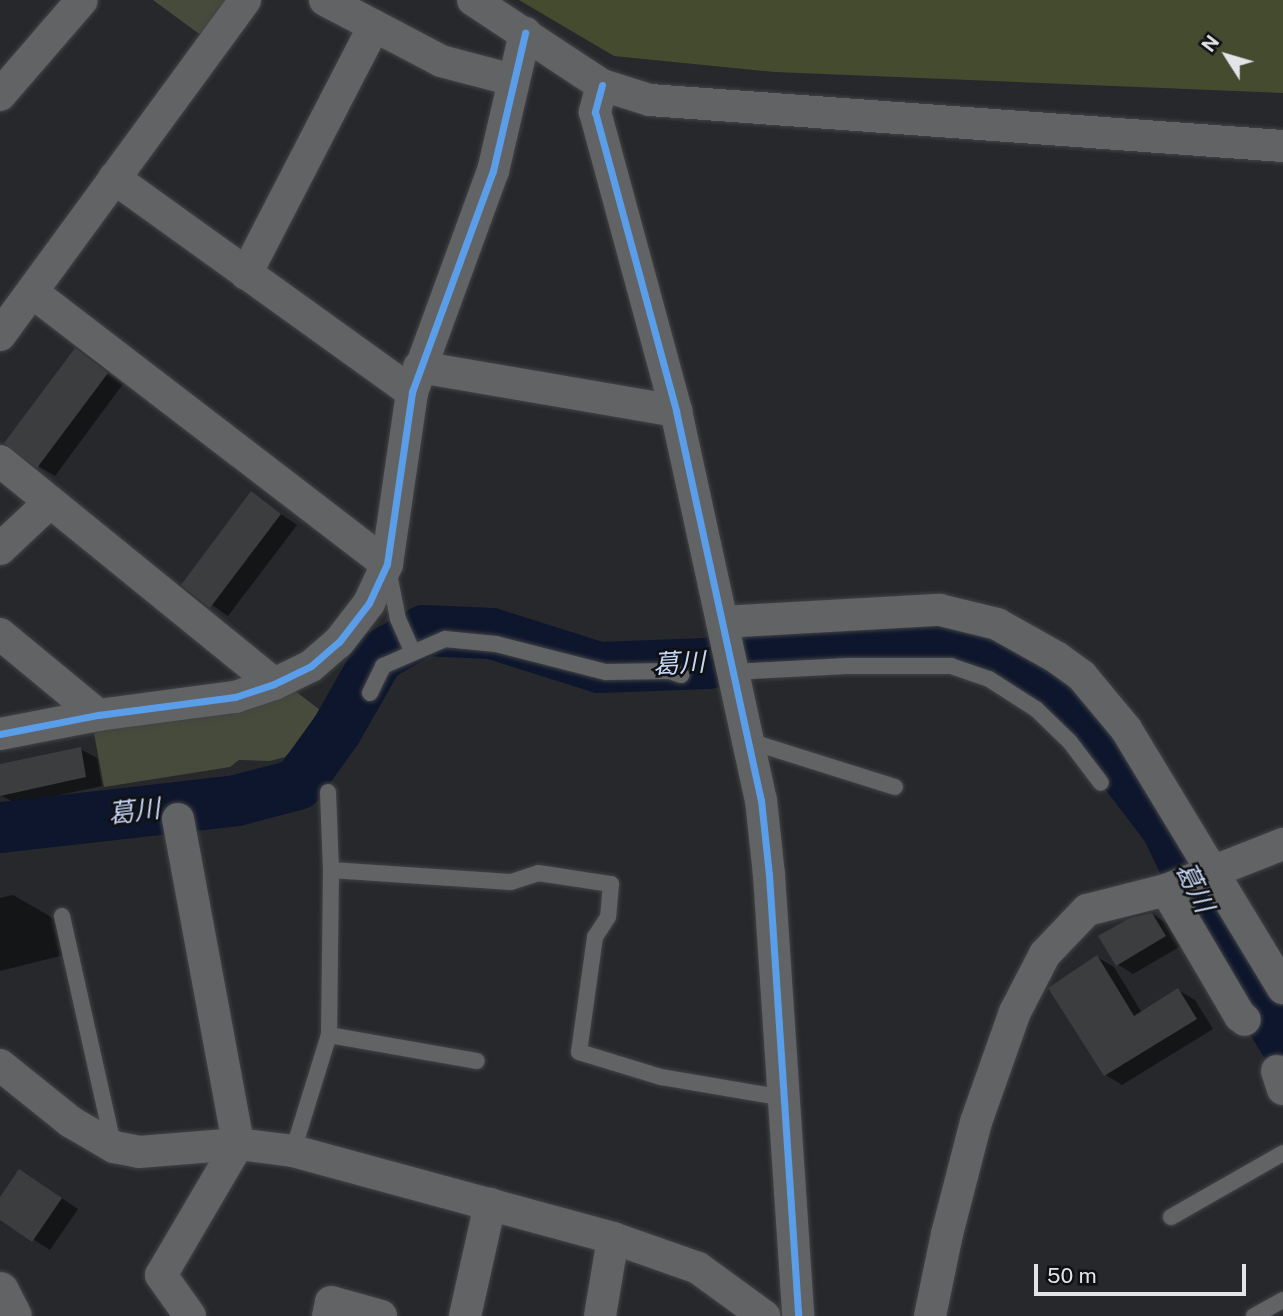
<!DOCTYPE html>
<meta charset="utf-8">
<style>
body{margin:0}
#map{position:relative;width:1283px;height:1316px;overflow:hidden;background:#26282b;font-family:"Public Sans","Noto Sans JP",sans-serif}
div>[style]{position:absolute}
.green>*{inset:0;background:#474b3b}
.forest>*{inset:0;background:#454b2f}
.shadow>*{inset:0;background:#0007}
.river>*{height:51px;margin:-25.5px;padding:0 25.5px;transform-origin:25.5px;border-radius:25.5px;background:#0d162c}
.building>*{inset:0;background:#3b3d3f}
.roads{filter:drop-shadow(0 0 2px #424346) drop-shadow(0 0 2px #424346)}
.service>*{height:16px;margin:-8px;padding:0 8px;transform-origin:8px;border-radius:8px;background:#626365}
.minor>*{height:32px;margin:-16px;padding:0 16px;transform-origin:16px;border-radius:16px;background:#626365}
.tertiary>*{height:38px;margin:-19px;padding:0 19px;transform-origin:19px;border-radius:19px;background:#626365}
.cycleway>*{height:7px;margin:-3.5px;padding:0 3.5px;transform-origin:3.5px;border-radius:3.5px;background:#5a9eea}
span{translate:-50% -50%;white-space:nowrap;text-align:center;line-height:1.15;-webkit-text-stroke:5px #0f1012;paint-order:stroke}
.water-label{font-size:26px;color:#c8d7f8;font-style:italic}
.north{position:absolute;left:1192px;top:21px;width:70px;height:70px;-webkit-text-stroke:5px #0f1012;paint-order:stroke;rotate:307deg;font-size:19px;font-weight:700;line-height:28px;text-align:center;color:#e3e4e8}
.north::after{content:'';display:block;margin:auto;width:24px;height:32px;background:#e3e4e8;clip-path:polygon(50% 0,100% 100%,50% 72%,0 100%)}
.scale{position:absolute;left:1034px;top:1264px;width:212px;height:32px;box-sizing:border-box;border:4px solid #e3e4e8;border-top:0;padding-left:9px;font-size:21px;line-height:24px;white-space:nowrap;color:#e3e4e8;-webkit-text-stroke:5px #0f1012;paint-order:stroke}
</style>
<div id="map">
<div class="green">
<div style="clip-path:polygon(153px 0,229px 0,202px 36px)"></div>
<div style="clip-path:polygon(290px 687px,320px 710px,308px 733px,285px 757px,270px 761px,239px 760px,230px 767px,104px 787px,93px 728px)"></div>
</div>
<div class="forest">
<div style="clip-path:polygon(519px 0,1283px 0,1283px 93px,775px 72px,614px 56px)"></div>
</div>
<div class="shadow">
<div style="clip-path:polygon(76px 351px,123px 384px,55px 476px,38px 466px)"></div>
<div style="clip-path:polygon(251px 494px,297px 525px,228px 616px,183px 584px)"></div>
<div style="clip-path:polygon(80px 749px,97px 758px,102px 786px,17px 804px,0 795px,0 766px)"></div>
<div style="clip-path:polygon(13px 895px,60px 922px,68px 954px,0 971px,0 898px)"></div>
<div style="clip-path:polygon(1152px 914px,1168px 924px,1181px 946px,1133px 974px,1117px 964px)"></div>
<div style="clip-path:polygon(1097px 957px,1114px 967px,1142px 1013px,1178px 990px,1195px 1000px,1213px 1029px,1122px 1085px,1106px 1075px,1051px 988px)"></div>
<div style="clip-path:polygon(36px 1181px,78px 1209px,50px 1250px,0 1218px,0 1200px)"></div>
</div>
<div class="river">
<div style="left:0;top:827px;width:238px;rotate:-6.5deg"></div>
<div style="left:236px;top:800px;width:63px;rotate:-14.7deg"></div>
<div style="left:297px;top:784px;width:67px;rotate:-54.2deg"></div>
<div style="left:336px;top:730px;width:85px;rotate:-60.4deg"></div>
<div style="left:378px;top:656px;width:53px;rotate:-29.5deg"></div>
<div style="left:424px;top:630px;width:67px;rotate:2.6deg"></div>
<div style="left:491px;top:633px;width:113px;rotate:17.5deg"></div>
<div style="left:599px;top:667px;width:107px;rotate:-2.1deg"></div>
<div style="left:706px;top:663px;width:83px;rotate:-9.7deg"></div>
<div style="left:788px;top:649px;width:117px;rotate:-2.4deg"></div>
<div style="left:905px;top:644px;width:71px;rotate:5.6deg"></div>
<div style="left:976px;top:651px;width:54px;rotate:21.8deg"></div>
<div style="left:1026px;top:671px;width:37px;rotate:36deg"></div>
<div style="left:1056px;top:693px;width:78px;rotate:48.1deg"></div>
<div style="left:1108px;top:751px;width:96px;rotate:52.7deg"></div>
<div style="left:1166px;top:827px;width:104px;rotate:64.4deg"></div>
<div style="left:1211px;top:921px;width:139px;rotate:58.8deg"></div>
</div>
<div class="building">
<div style="clip-path:polygon(75px 348px,108px 373px,37px 468px,4px 443px)"></div>
<div style="clip-path:polygon(251px 491px,281px 514px,210px 608px,181px 585px)"></div>
<div style="clip-path:polygon(81px 747px,86px 777px,0 796px,0 764px)"></div>
<div style="clip-path:polygon(1152px 913px,1166px 936px,1116px 966px,1098px 936px,1128px 919px)"></div>
<div style="clip-path:polygon(1097px 955px,1134px 1016px,1178px 988px,1197px 1019px,1104px 1076px,1048px 988px)"></div>
<div style="clip-path:polygon(19px 1169px,62px 1198px,32px 1242px,0 1220px,0 1197px)"></div>
</div>
<div class="roads">
<div class="service">
<div style="left:388px;top:569px;width:51px;rotate:78.7deg"></div>
<div style="left:398px;top:619px;width:35px;rotate:66deg"></div>
<div style="left:733px;top:672px;width:114px;rotate:-3deg"></div>
<div style="left:847px;top:666px;width:104px"></div>
<div style="left:951px;top:666px;width:40px;rotate:18.9deg"></div>
<div style="left:989px;top:679px;width:56px;rotate:32.6deg"></div>
<div style="left:1036px;top:709px;width:47px;rotate:44.1deg"></div>
<div style="left:1070px;top:742px;width:51px;rotate:52.9deg"></div>
<div style="left:370px;top:693px;width:30px;rotate:-64deg"></div>
<div style="left:383px;top:666px;width:68px;rotate:-23.5deg"></div>
<div style="left:445px;top:639px;width:51px;rotate:5.6deg"></div>
<div style="left:496px;top:644px;width:114px;rotate:14.3deg"></div>
<div style="left:606px;top:672px;width:63px;rotate:-0.9deg"></div>
<div style="left:669px;top:671px;width:13px;rotate:18deg"></div>
<div style="left:749px;top:741px;width:153px;rotate:17.5deg"></div>
<div style="left:331px;top:870px;width:180px;rotate:3.8deg"></div>
<div style="left:511px;top:882px;width:28px;rotate:-18deg"></div>
<div style="left:538px;top:873px;width:74px;rotate:8.6deg"></div>
<div style="left:611px;top:884px;width:33px;rotate:95deg"></div>
<div style="left:608px;top:917px;width:24px;rotate:123deg"></div>
<div style="left:595px;top:937px;width:116px;rotate:97.9deg"></div>
<div style="left:579px;top:1052px;width:86px;rotate:17deg"></div>
<div style="left:661px;top:1077px;width:125px;rotate:9.7deg"></div>
<div style="left:62px;top:916px;width:235px;rotate:77.4deg"></div>
<div style="left:329px;top:1035px;width:150px;rotate:10deg"></div>
<div style="left:293px;top:1151px;width:121px;rotate:-72.8deg"></div>
<div style="left:329px;top:1035px;width:165px;rotate:-89.3deg"></div>
<div style="left:331px;top:870px;width:78px;rotate:-92.2deg"></div>
<div style="left:1171px;top:1217px;width:129px;rotate:-29.7deg"></div>
<div style="left:1254px;top:1316px;width:33px;rotate:-29deg"></div>
</div>
<div class="minor">
<div style="left:325px;top:0;width:131px;rotate:27.7deg"></div>
<div style="left:441px;top:61px;width:74px;rotate:14.8deg"></div>
<div style="left:473px;top:0;width:154px;rotate:33.4deg"></div>
<div style="left:602px;top:85px;width:50px;rotate:17.4deg"></div>
<div style="left:650px;top:100px;width:635px;rotate:4.16deg"></div>
<div style="left:602px;top:85px;width:28px;rotate:105deg"></div>
<div style="left:595px;top:112px;width:310px;rotate:74.8deg"></div>
<div style="left:676px;top:411px;width:398px;rotate:77.7deg"></div>
<div style="left:761px;top:800px;width:75px;rotate:83.9deg"></div>
<div style="left:769px;top:875px;width:442px;rotate:86.2deg"></div>
<div style="left:0;top:95px;width:125px;rotate:-49.2deg"></div>
<div style="left:114px;top:178px;width:367px;rotate:35.7deg"></div>
<div style="left:246px;top:274px;width:277px;rotate:-62.7deg"></div>
<div style="left:32px;top:292px;width:447px;rotate:37.5deg"></div>
<div style="left:0;top:335px;width:415px;rotate:-53.8deg"></div>
<div style="left:419px;top:367px;width:261px;rotate:9.7deg"></div>
<div style="left:0;top:461px;width:353px;rotate:39.1deg"></div>
<div style="left:0;top:549px;width:67px;rotate:-43.2deg"></div>
<div style="left:722px;top:622px;width:218px;rotate:-3.2deg"></div>
<div style="left:940px;top:610px;width:59px;rotate:13.8deg"></div>
<div style="left:997px;top:624px;width:68px;rotate:29.2deg"></div>
<div style="left:1056px;top:657px;width:32px;rotate:36deg"></div>
<div style="left:1082px;top:676px;width:69px;rotate:50.3deg"></div>
<div style="left:1126px;top:729px;width:303px;rotate:58.8deg"></div>
<div style="left:0;top:634px;width:127px;rotate:39.6deg"></div>
<div style="left:0;top:734px;width:100px;rotate:-11deg"></div>
<div style="left:98px;top:715px;width:138px;rotate:-7.5deg"></div>
<div style="left:235px;top:697px;width:41px;rotate:-18.4deg"></div>
<div style="left:274px;top:684px;width:41px;rotate:-25.9deg"></div>
<div style="left:311px;top:666px;width:37px;rotate:-41deg"></div>
<div style="left:339px;top:642px;width:49px;rotate:-52.4deg"></div>
<div style="left:369px;top:603px;width:43px;rotate:-65.2deg"></div>
<div style="left:387px;top:564px;width:174px;rotate:-81.7deg"></div>
<div style="left:412px;top:392px;width:235px;rotate:-69.9deg"></div>
<div style="left:493px;top:171px;width:142px;rotate:-76.9deg"></div>
<div style="left:178px;top:819px;width:330px;rotate:79.5deg"></div>
<div style="left:238px;top:1144px;width:152px;rotate:120.4deg"></div>
<div style="left:161px;top:1275px;width:50px;rotate:54.7deg"></div>
<div style="left:1166px;top:890px;width:146px;rotate:59.6deg"></div>
<div style="left:1240px;top:1016px;width:6px;rotate:39deg"></div>
<div style="left:0;top:1065px;width:91px;rotate:38.8deg"></div>
<div style="left:71px;top:1122px;width:50px;rotate:30.2deg"></div>
<div style="left:114px;top:1147px;width:25px;rotate:11deg"></div>
<div style="left:139px;top:1152px;width:99px;rotate:-4.6deg"></div>
<div style="left:238px;top:1144px;width:55px;rotate:7.3deg"></div>
<div style="left:293px;top:1151px;width:332px;rotate:15.2deg"></div>
<div style="left:613px;top:1238px;width:90px;rotate:19.4deg"></div>
<div style="left:698px;top:1268px;width:82px;rotate:36deg"></div>
<div style="left:1277px;top:1071px;width:19px;rotate:72deg"></div>
<div style="left:328px;top:1316px;width:14px;rotate:-78deg"></div>
<div style="left:331px;top:1302px;width:52px;rotate:15.6deg"></div>
<div style="left:465px;top:1316px;width:115px;rotate:-77.4deg"></div>
<div style="left:600px;top:1316px;width:79px;rotate:-80.5deg"></div>
<div style="left:930px;top:1316px;width:84px;rotate:-78.3deg"></div>
<div style="left:947px;top:1234px;width:116px;rotate:-75.5deg"></div>
<div style="left:976px;top:1122px;width:117px;rotate:-70.5deg"></div>
<div style="left:1015px;top:1012px;width:65px;rotate:-62.7deg"></div>
<div style="left:1045px;top:954px;width:61px;rotate:-46.3deg"></div>
<div style="left:1087px;top:910px;width:81px;rotate:-14.2deg"></div>
<div style="left:1166px;top:890px;width:126px;rotate:-21.5deg"></div>
</div>
<div class="tertiary">
<div style="left:0;top:1291px;width:28px;rotate:63deg"></div>
</div>
</div>
<div class="cycleway">
<div style="left:602px;top:85px;width:28px;rotate:105deg"></div>
<div style="left:595px;top:112px;width:310px;rotate:74.8deg"></div>
<div style="left:676px;top:411px;width:398px;rotate:77.7deg"></div>
<div style="left:761px;top:800px;width:75px;rotate:83.9deg"></div>
<div style="left:769px;top:875px;width:442px;rotate:86.2deg"></div>
<div style="left:0;top:734px;width:100px;rotate:-11deg"></div>
<div style="left:98px;top:715px;width:138px;rotate:-7.5deg"></div>
<div style="left:235px;top:697px;width:41px;rotate:-18.4deg"></div>
<div style="left:274px;top:684px;width:41px;rotate:-25.9deg"></div>
<div style="left:311px;top:666px;width:37px;rotate:-41deg"></div>
<div style="left:339px;top:642px;width:49px;rotate:-52.4deg"></div>
<div style="left:369px;top:603px;width:43px;rotate:-65.2deg"></div>
<div style="left:387px;top:564px;width:174px;rotate:-81.7deg"></div>
<div style="left:412px;top:392px;width:235px;rotate:-69.9deg"></div>
<div style="left:493px;top:171px;width:142px;rotate:-76.9deg"></div>
</div>
<div class="water-label">
<span style="left:679px;top:663px;rotate:-3deg">葛川</span>
<span style="left:134px;top:811px;rotate:-7deg">葛川</span>
<span style="left:1195px;top:887px;rotate:64deg">葛川</span>
</div>
<div class="north">N</div>
<div class="scale">50 m</div>
</div>
